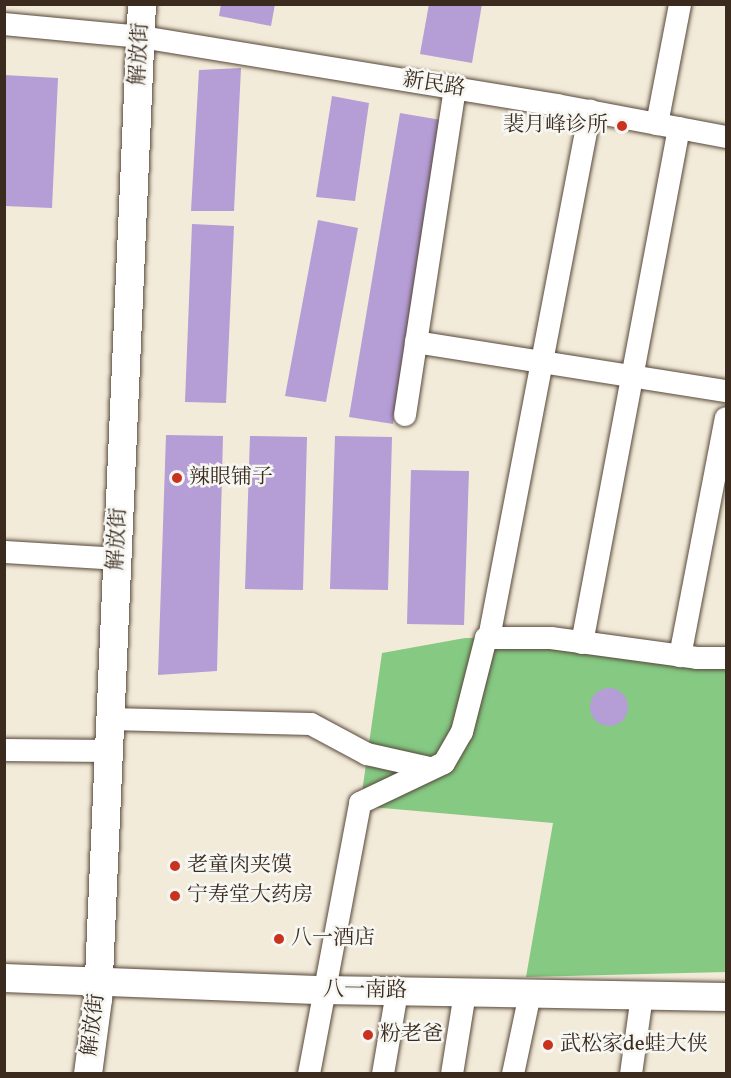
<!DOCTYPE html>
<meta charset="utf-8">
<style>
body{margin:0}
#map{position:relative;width:731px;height:1078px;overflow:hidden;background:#f3ebd9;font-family:Vollkorn,"Noto Serif SC",serif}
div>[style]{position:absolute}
.green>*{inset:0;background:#85c983}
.building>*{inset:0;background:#b59dd6}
.round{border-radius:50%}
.roads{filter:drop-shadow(0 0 2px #57473a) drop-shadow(0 0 2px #57473a)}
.minor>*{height:22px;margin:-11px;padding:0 11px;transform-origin:11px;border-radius:11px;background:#fff}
.major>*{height:28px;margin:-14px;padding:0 14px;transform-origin:14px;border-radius:14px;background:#fff}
.dots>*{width:16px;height:16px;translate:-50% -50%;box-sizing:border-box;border:3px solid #f6f6f2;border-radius:50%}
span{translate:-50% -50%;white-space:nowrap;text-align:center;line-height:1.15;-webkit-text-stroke:5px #f6f6f2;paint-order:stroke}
.street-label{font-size:21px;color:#3b2a1e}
.poi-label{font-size:21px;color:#3b2a1e}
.right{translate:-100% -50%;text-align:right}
.left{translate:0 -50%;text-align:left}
.frame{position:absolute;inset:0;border:6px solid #3b2a1e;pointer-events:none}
</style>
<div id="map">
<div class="green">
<div style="clip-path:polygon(465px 638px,551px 638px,726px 658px,726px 972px,526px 977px,553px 823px,360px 806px,382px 653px)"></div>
</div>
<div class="building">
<div style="clip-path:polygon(221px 4px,275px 4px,271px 26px,219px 16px)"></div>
<div style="clip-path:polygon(429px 4px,482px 4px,472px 63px,420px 54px)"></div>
<div style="clip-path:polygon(241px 68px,234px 211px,191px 211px,199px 70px)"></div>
<div style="clip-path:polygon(4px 75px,58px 78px,52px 208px,4px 206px)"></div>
<div style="clip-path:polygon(332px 96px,369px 103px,355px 201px,316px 197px)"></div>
<div style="clip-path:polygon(400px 113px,441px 120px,393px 424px,349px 417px)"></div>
<div style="clip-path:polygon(318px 220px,358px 228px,326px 402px,285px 396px)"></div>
<div style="clip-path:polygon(192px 224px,234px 226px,226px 403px,185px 402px)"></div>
<div style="clip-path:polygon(166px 435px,223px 436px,217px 671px,158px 675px)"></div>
<div style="clip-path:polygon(250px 436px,307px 437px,303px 590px,245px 589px)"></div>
<div style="clip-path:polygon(335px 436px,392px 437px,388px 590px,330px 589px)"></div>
<div style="clip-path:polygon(411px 470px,469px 471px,464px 625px,407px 624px)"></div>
<div class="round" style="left:590px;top:688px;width:38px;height:38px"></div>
</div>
<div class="roads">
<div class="minor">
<div style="left:4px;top:24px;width:138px;rotate:5.4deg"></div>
<div style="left:141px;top:37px;width:422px;rotate:9.3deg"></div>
<div style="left:557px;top:105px;width:172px;rotate:10.7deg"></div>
<div style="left:657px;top:124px;width:122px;rotate:-79.1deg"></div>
<div style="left:416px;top:342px;width:314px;rotate:9deg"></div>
<div style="left:405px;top:415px;width:331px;rotate:-81.3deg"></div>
<div style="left:4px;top:552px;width:113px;rotate:3.5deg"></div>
<div style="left:489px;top:638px;width:537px;rotate:-79.15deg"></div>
<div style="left:582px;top:643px;width:524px;rotate:-79.33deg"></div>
<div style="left:680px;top:656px;width:242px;rotate:-79.1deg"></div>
<div style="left:110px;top:719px;width:201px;rotate:1.4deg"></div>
<div style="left:311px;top:724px;width:64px;rotate:28.2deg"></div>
<div style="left:367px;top:754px;width:64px;rotate:12.7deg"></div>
<div style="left:4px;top:750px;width:105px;rotate:0.5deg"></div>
<div style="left:309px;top:1074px;width:276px;rotate:-79.3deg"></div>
<div style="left:360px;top:803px;width:93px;rotate:-25.5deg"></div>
<div style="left:444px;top:763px;width:36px;rotate:-60deg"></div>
<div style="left:462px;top:732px;width:97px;rotate:-75.7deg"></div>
<div style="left:486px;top:638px;width:65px"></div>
<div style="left:551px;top:638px;width:147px;rotate:7.8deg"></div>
<div style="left:697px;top:658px;width:29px"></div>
<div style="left:383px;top:1074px;width:83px;rotate:-80.3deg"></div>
<div style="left:452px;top:1074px;width:82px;rotate:-80.9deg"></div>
<div style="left:513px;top:1074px;width:82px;rotate:-78deg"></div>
<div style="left:631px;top:1074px;width:79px;rotate:-82deg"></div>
</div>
<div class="major">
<div style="left:4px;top:978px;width:319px;rotate:2.2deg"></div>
<div style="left:323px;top:990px;width:403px;rotate:1deg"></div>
<div style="left:88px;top:1074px;width:76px;rotate:-82.4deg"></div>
<div style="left:98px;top:999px;width:996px;rotate:-87.47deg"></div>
</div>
</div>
<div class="dots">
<div style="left:622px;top:126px;background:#c8321e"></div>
<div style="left:177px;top:478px;background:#c8321e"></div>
<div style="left:175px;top:866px;background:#c8321e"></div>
<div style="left:175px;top:896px;background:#c8321e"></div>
<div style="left:279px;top:939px;background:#c8321e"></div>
<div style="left:368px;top:1035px;background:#c8321e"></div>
<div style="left:548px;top:1045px;background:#c8321e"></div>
</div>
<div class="street-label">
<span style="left:140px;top:54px;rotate:-87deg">解放街</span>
<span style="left:434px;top:85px;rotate:9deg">新民路</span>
<span style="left:118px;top:539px;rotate:-87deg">解放街</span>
<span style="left:365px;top:991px;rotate:1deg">八一南路</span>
<span style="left:94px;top:1025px;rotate:-83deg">解放街</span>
</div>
<div class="poi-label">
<span class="right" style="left:608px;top:126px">裴月峰诊所</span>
<span class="left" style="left:189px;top:478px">辣眼铺子</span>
<span class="left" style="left:187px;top:866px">老童肉夹馍</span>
<span class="left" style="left:187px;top:896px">宁寿堂大药房</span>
<span class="left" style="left:291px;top:939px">八一酒店</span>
<span class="left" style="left:380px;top:1035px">粉老爸</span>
<span class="left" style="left:560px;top:1045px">武松家de蛙大侠</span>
</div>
<div class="frame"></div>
</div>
